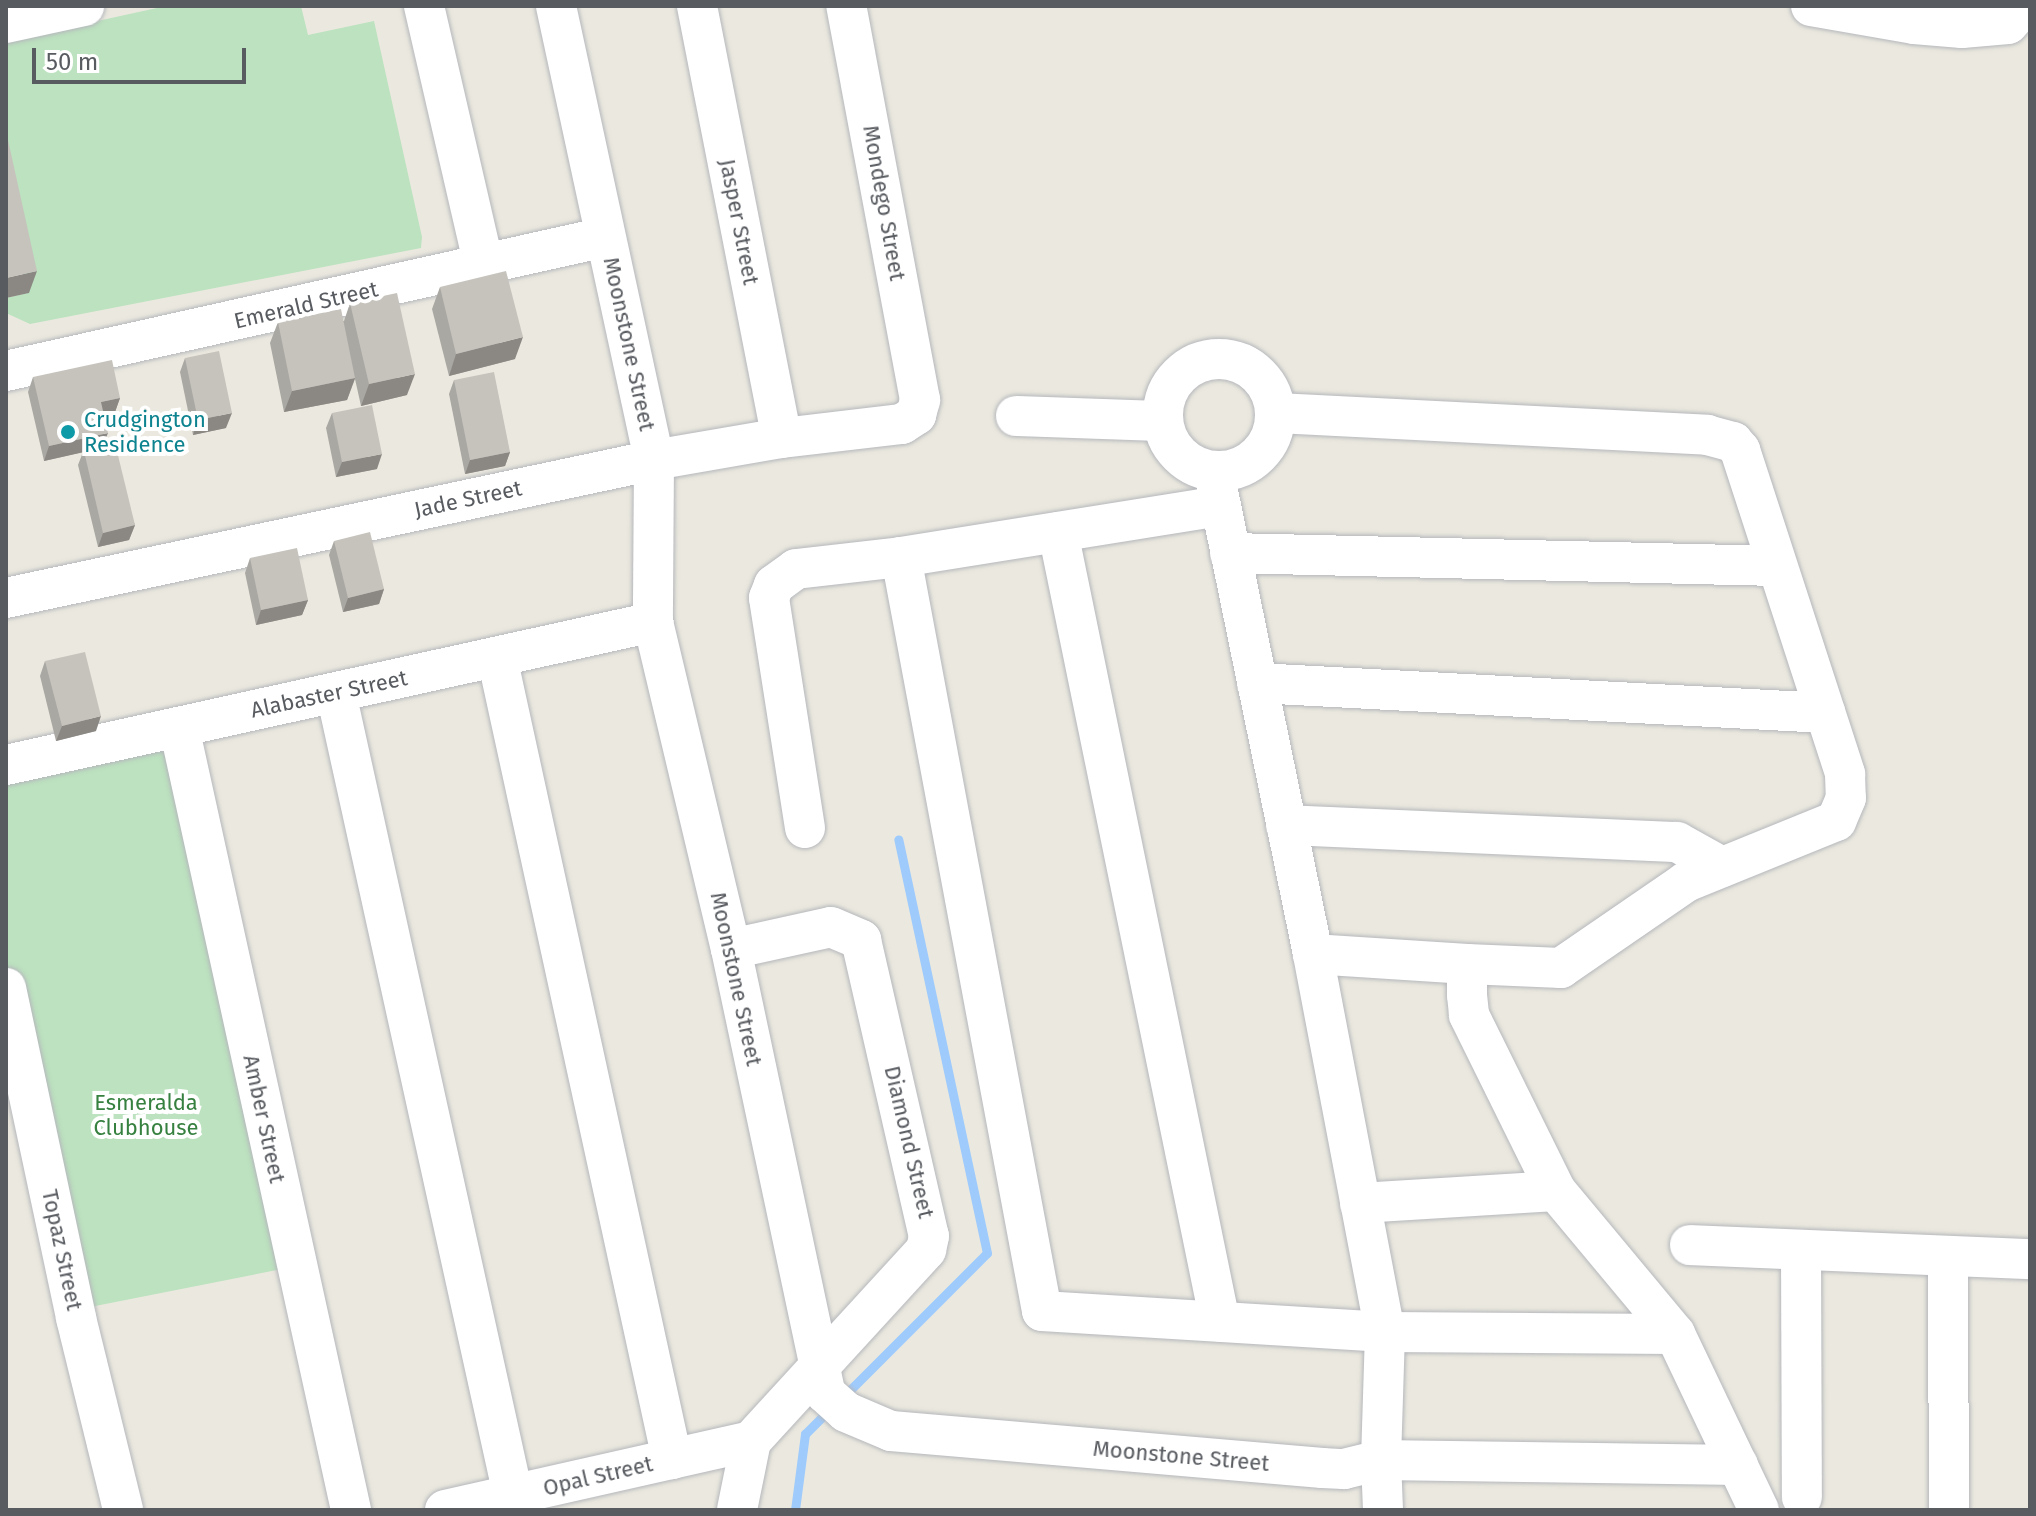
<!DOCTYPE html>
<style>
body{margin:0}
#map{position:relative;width:2036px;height:1516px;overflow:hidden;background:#ebe9df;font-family:"Fira Sans",sans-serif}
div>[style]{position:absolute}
.green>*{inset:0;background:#bce2bf}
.stream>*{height:9px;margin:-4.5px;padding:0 4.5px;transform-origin:4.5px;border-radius:4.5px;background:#9fcbfc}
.roads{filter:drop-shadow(0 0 2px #b5b7bc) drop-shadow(0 0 2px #b5b7bc)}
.minor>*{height:40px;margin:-20px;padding:0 20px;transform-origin:20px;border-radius:20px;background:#fff}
.minor>.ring{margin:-20px;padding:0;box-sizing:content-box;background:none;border:40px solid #fff;border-radius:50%}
.wall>*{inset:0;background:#aaa8a3}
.shaded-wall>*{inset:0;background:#8b8884}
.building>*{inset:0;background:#c6c3bd}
.dots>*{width:22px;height:22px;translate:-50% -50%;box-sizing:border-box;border:4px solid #fff;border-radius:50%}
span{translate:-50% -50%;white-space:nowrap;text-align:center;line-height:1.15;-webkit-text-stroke:8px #fff;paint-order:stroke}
.street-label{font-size:22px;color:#585b60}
.culture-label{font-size:22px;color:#0d838f}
.left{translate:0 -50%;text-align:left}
.park-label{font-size:22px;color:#378140}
.frame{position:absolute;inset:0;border:8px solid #585b60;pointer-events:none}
.scale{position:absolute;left:32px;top:48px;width:214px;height:36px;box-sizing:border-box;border:4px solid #585b60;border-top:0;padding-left:10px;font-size:24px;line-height:28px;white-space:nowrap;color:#585b60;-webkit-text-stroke:6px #fff;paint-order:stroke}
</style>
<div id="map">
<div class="green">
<div style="clip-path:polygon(166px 6px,301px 6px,308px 35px,374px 21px,422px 237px,421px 248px,30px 324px,6px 313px,6px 298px,28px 293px,6px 188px,6px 41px)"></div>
<div style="clip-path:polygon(173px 737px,287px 1268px,80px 1309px,6px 961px,6px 777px)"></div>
</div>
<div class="stream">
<div style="left:844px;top:1396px;width:202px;rotate:-45deg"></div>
<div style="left:987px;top:1253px;width:423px;rotate:-102.1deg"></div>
<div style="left:795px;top:1510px;width:77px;rotate:-82.5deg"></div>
<div style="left:805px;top:1434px;width:35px;rotate:-45deg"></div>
</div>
<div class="roads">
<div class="minor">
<div style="left:424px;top:6px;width:266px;rotate:77deg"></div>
<div style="left:556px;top:6px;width:464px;rotate:77.8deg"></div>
<div style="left:654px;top:460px;width:162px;rotate:90.4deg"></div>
<div style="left:653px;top:622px;width:336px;rotate:76.6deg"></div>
<div style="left:731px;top:949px;width:454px;rotate:78deg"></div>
<div style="left:825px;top:1393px;width:28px;rotate:42deg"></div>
<div style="left:846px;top:1412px;width:49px;rotate:22.9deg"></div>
<div style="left:891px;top:1431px;width:433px;rotate:4.9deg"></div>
<div style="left:1322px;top:1468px;width:22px;rotate:3deg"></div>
<div style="left:1344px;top:1469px;width:38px;rotate:-14deg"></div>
<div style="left:1381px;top:1460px;width:128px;rotate:-88.2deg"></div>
<div style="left:1385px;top:1332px;width:385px;rotate:-100.8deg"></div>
<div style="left:1313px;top:954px;width:491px;rotate:-101.6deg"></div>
<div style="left:697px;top:6px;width:440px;rotate:78.9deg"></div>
<div style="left:1811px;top:6px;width:105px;rotate:9.9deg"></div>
<div style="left:1914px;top:24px;width:48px;rotate:4.8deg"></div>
<div style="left:1962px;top:28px;width:46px;rotate:-5deg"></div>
<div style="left:2008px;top:24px;width:24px;rotate:-48deg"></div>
<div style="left:6px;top:23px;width:80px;rotate:-12.3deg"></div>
<div class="ring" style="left:1163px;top:359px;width:72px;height:72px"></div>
<div style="left:6px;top:371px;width:614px;rotate:-12.61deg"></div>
<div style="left:1277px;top:413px;width:431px;rotate:2.9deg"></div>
<div style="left:1707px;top:435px;width:27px;rotate:15deg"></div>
<div style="left:1733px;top:442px;width:11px;rotate:49deg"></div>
<div style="left:1740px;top:450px;width:341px;rotate:72deg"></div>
<div style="left:1845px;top:774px;width:24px;rotate:88deg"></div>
<div style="left:1846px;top:798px;width:25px;rotate:113deg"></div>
<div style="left:1836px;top:821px;width:162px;rotate:157.9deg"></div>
<div style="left:1686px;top:882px;width:152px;rotate:145.5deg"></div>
<div style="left:1561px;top:968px;width:94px;rotate:-177.6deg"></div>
<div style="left:1467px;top:964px;width:31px;rotate:90deg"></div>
<div style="left:1467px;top:995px;width:20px;rotate:84deg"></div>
<div style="left:1469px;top:1015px;width:196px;rotate:63.7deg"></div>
<div style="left:1556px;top:1191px;width:186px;rotate:50.2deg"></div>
<div style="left:1675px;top:1334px;width:195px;rotate:64.5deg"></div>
<div style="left:1016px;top:416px;width:145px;rotate:2deg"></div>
<div style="left:1058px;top:532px;width:806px;rotate:78.41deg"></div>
<div style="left:1230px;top:553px;width:547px;rotate:1.36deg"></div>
<div style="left:901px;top:557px;width:767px;rotate:79.41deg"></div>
<div style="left:1042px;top:1311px;width:344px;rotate:3.5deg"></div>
<div style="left:1385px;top:1332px;width:290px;rotate:0.4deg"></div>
<div style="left:6px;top:598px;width:663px;rotate:-12.02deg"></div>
<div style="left:654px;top:460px;width:130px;rotate:-9.8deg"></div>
<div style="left:782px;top:438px;width:121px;rotate:-6.7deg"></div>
<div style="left:902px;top:424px;width:17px;rotate:-33deg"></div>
<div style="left:916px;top:415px;width:16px;rotate:-75deg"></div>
<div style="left:920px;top:400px;width:401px;rotate:-100.6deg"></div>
<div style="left:497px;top:657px;width:821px;rotate:77.69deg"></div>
<div style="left:1257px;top:683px;width:569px;rotate:3.02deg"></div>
<div style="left:336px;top:693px;width:821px;rotate:77.55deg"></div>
<div style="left:179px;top:727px;width:802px;rotate:77.61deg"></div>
<div style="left:6px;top:765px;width:663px;rotate:-12.46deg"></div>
<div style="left:1286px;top:825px;width:391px;rotate:2.5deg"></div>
<div style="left:1677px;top:842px;width:51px;rotate:29.1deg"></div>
<div style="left:805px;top:828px;width:233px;rotate:-98.9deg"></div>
<div style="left:769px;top:598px;width:14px;rotate:-69deg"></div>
<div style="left:774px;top:585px;width:27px;rotate:-36deg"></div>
<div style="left:796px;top:569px;width:106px;rotate:-6.5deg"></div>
<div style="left:901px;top:557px;width:323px;rotate:-9.1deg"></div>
<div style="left:731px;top:949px;width:102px;rotate:-12.4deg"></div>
<div style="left:831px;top:927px;width:33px;rotate:23deg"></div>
<div style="left:861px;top:940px;width:304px;rotate:77.1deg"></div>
<div style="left:929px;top:1236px;width:14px;rotate:102deg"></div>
<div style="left:926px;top:1250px;width:259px;rotate:132.5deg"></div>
<div style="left:751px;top:1441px;width:70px;rotate:101.5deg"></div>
<div style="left:1313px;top:954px;width:154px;rotate:3.7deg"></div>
<div style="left:6px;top:988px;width:337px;rotate:78deg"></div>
<div style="left:76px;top:1318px;width:198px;rotate:76.2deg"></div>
<div style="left:1360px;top:1203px;width:196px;rotate:-3.5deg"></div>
<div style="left:1690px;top:1245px;width:340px;rotate:2.4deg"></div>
<div style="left:1801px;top:1250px;width:247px;rotate:89.8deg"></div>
<div style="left:1948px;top:1256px;width:254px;rotate:89.8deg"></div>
<div style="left:445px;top:1510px;width:314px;rotate:-12.7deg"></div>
<div style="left:1383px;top:1510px;width:50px;rotate:-92.3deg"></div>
<div style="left:1381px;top:1460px;width:357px;rotate:0.8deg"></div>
</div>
</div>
<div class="wall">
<div style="clip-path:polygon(440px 287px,515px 359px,449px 376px,432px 309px)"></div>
<div style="clip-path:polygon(350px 303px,407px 395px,361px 406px,355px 379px,347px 400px,284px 412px,270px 343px,278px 322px,344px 321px)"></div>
<div style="clip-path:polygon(185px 358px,226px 428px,193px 435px,180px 372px)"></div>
<div style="clip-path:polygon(33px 377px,120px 398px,115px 412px,103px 415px,103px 446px,135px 525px,129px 540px,98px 547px,78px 465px,83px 452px,44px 461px,28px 392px)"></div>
<div style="clip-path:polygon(454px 380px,510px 452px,505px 466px,465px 474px,449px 394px)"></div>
<div style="clip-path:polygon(332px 413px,377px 469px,336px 477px,326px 428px)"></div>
<div style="clip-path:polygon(334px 541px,384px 589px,379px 604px,343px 612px,329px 555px)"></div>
<div style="clip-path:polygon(250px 558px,308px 600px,302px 615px,256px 625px,245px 573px)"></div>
<div style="clip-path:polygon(45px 661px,96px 731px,56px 741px,40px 676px)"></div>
</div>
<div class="shaded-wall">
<div style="clip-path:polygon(37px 271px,29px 293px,6px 298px,6px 278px)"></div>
<div style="clip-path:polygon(523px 337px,515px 359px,449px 376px,456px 354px)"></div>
<div style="clip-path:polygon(415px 374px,407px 395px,361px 406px,369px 384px)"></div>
<div style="clip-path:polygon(355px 378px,347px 400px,284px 412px,292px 391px)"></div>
<div style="clip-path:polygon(120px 398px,115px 412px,95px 417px,101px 402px)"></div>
<div style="clip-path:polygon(232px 413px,226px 428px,193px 435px,198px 420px)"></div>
<div style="clip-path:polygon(108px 433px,102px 448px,44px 461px,49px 446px)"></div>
<div style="clip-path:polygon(510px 452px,505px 466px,465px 474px,470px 460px)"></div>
<div style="clip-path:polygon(382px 454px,377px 469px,336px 477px,342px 462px)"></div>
<div style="clip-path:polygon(135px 525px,129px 540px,98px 547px,103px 533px)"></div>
<div style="clip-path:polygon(384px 589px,379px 604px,343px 612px,348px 598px)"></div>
<div style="clip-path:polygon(308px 600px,302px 615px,256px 625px,261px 610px)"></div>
<div style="clip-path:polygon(101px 716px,96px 731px,56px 741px,62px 726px)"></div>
</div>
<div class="building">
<div style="clip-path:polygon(6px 131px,37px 271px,6px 278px)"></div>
<div style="clip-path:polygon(506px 271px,523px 337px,456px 354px,440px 287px)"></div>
<div style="clip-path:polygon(397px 293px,415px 374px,369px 384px,350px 303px)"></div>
<div style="clip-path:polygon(341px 309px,355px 378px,292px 391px,278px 322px)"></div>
<div style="clip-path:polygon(219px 351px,232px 413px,198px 420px,185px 358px)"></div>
<div style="clip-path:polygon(112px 360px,120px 398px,101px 402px,108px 433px,49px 446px,33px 377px)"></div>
<div style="clip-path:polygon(494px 372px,510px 452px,470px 460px,454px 380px)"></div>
<div style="clip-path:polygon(372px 405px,382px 454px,342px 462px,332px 413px)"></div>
<div style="clip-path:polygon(115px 443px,135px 525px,103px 533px,84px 451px)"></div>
<div style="clip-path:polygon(370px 532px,384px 589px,348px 598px,334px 541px)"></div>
<div style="clip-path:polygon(297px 548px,308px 600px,261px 610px,250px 558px)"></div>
<div style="clip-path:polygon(85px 652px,101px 716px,62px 726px,45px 661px)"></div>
</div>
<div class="dots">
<div style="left:68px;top:432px;background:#0f9aa8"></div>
</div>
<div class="street-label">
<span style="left:884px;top:203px;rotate:80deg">Mondego Street</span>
<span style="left:739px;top:222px;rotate:79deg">Jasper Street</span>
<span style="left:306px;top:305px;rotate:-13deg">Emerald Street</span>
<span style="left:629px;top:344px;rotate:78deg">Moonstone Street</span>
<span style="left:468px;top:499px;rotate:-12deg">Jade Street</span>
<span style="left:329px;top:694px;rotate:-12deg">Alabaster Street</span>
<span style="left:736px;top:979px;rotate:78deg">Moonstone Street</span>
<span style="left:264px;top:1119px;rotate:78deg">Amber Street</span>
<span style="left:909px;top:1142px;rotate:77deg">Diamond Street</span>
<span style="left:62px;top:1250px;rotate:78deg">Topaz Street</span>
<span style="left:1181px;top:1456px;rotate:5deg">Moonstone Street</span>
<span style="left:598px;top:1476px;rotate:-13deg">Opal Street</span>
</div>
<div class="culture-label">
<span class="left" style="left:84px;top:432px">Crudgington<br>Residence</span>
</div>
<div class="park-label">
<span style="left:146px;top:1115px">Esmeralda<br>Clubhouse</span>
</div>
<div class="frame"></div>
<div class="scale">50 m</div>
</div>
